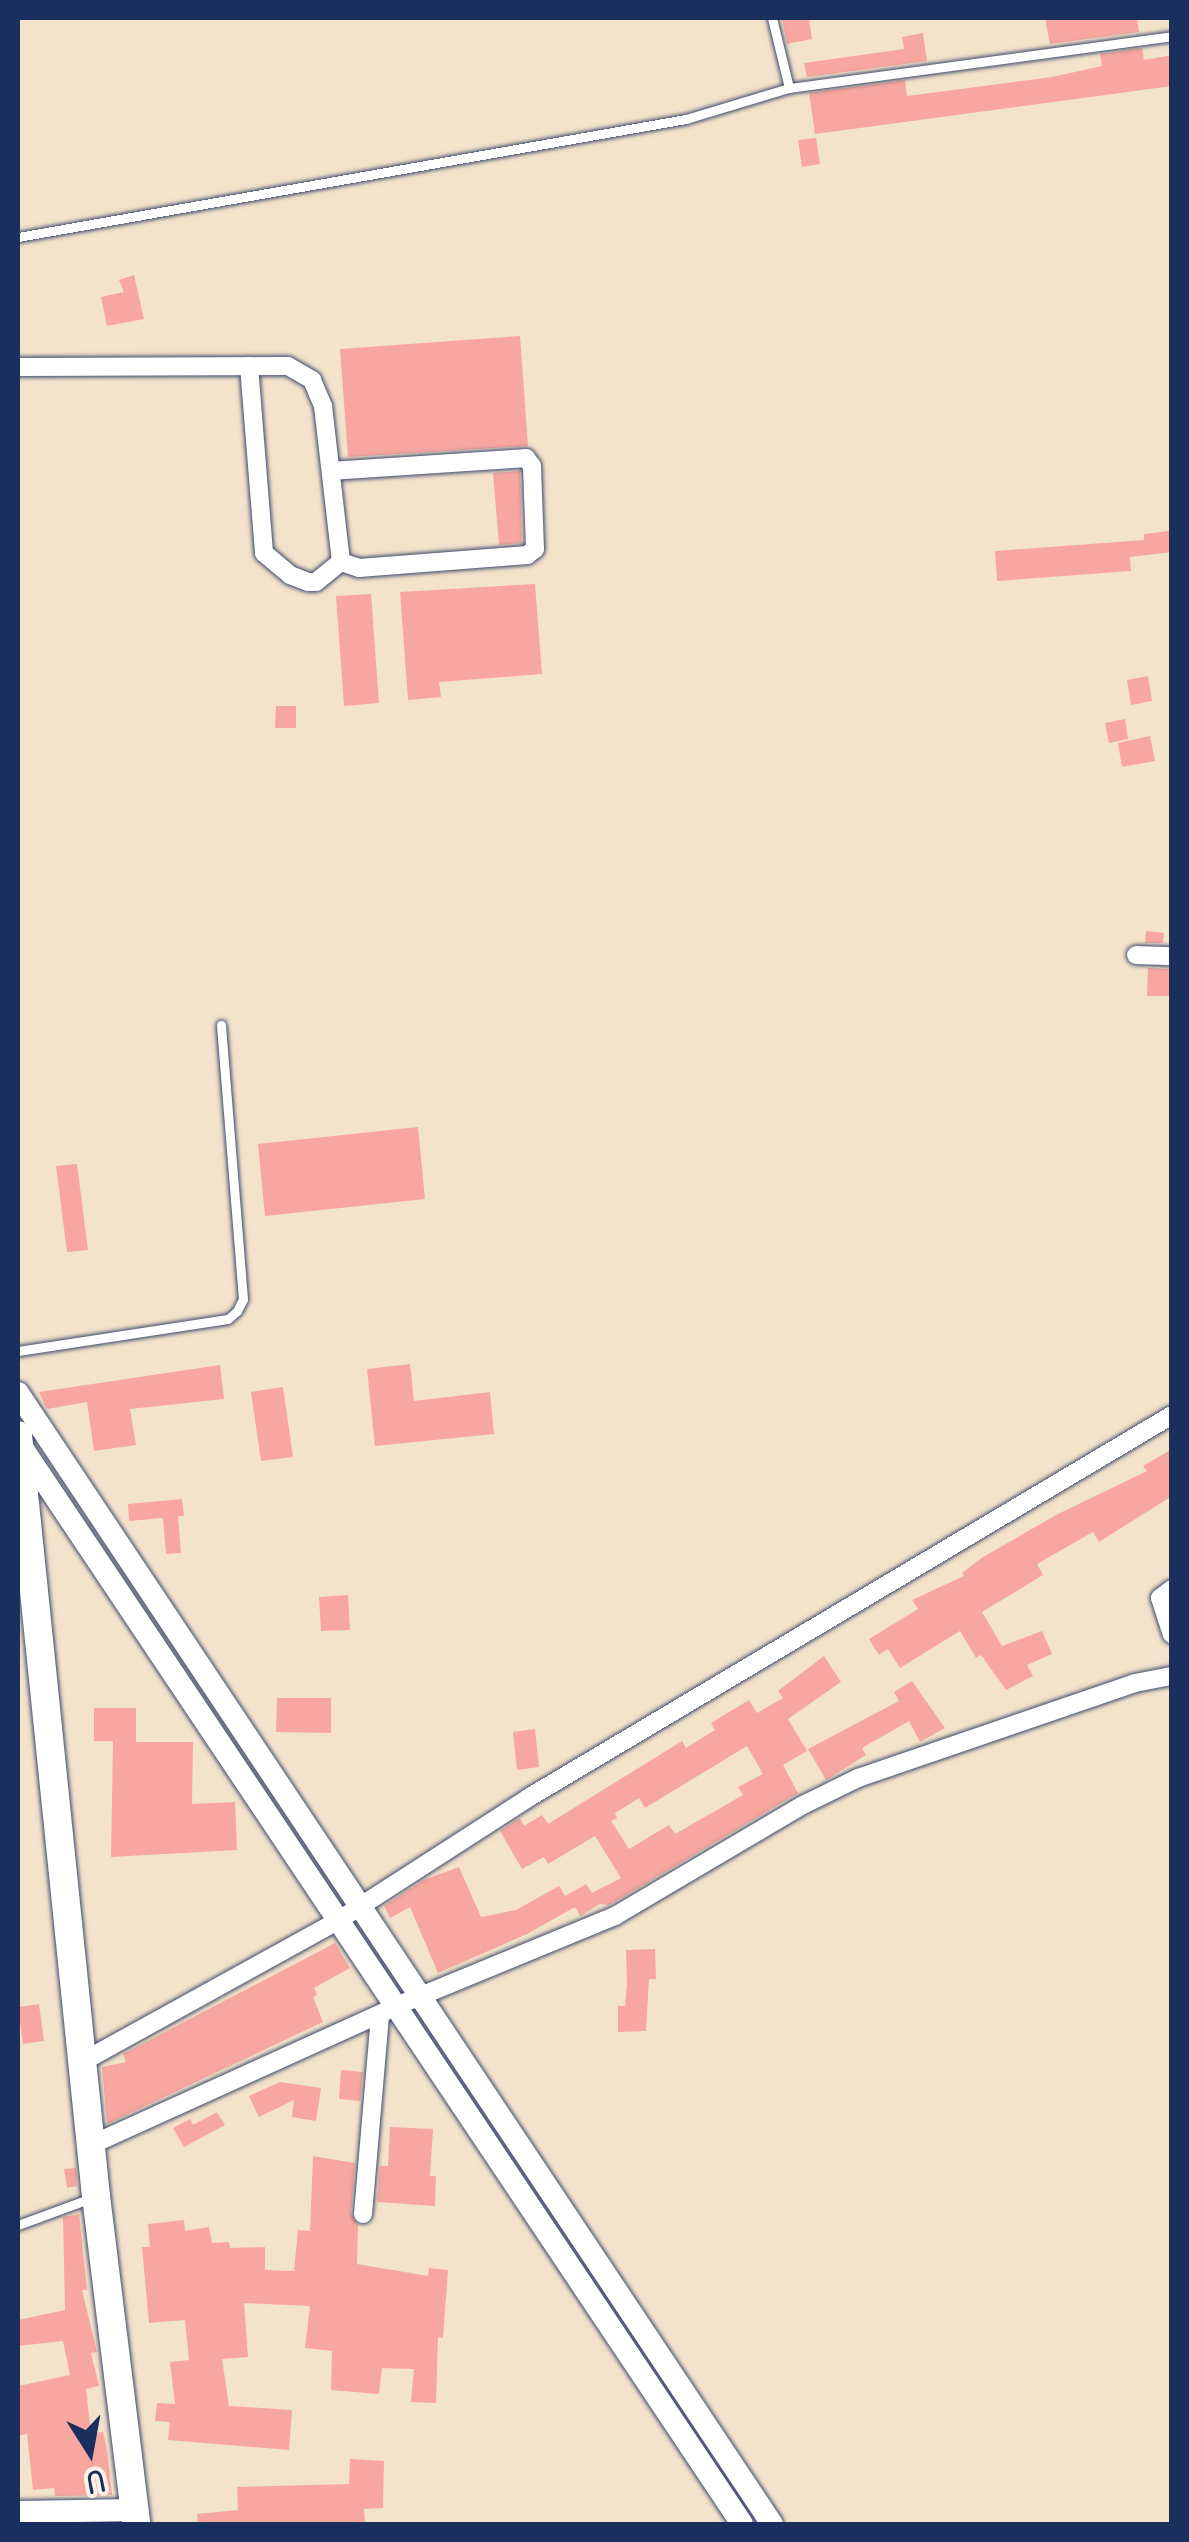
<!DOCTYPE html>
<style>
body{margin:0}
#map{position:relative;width:1189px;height:2542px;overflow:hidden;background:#f4e3cb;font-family:Delius,sans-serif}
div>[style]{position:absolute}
.building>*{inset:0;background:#f8a7a0}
.roads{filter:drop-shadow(0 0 2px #3c4a6e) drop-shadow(0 0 2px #3c4a6e)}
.service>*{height:9px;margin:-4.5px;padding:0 4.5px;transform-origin:4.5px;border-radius:4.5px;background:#fff}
.minor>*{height:18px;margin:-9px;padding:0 9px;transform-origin:9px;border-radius:9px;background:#fff}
.tertiary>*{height:22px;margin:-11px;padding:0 11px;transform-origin:11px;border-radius:11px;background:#fff}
.primary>*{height:28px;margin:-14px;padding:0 14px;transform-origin:14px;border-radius:14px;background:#fff}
span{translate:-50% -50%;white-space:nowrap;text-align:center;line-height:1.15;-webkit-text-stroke:8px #f7f3e8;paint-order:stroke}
.frame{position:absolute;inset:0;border:20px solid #1b2f5e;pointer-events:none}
.north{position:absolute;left:40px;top:2402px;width:100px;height:100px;-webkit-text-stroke:8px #f7f3e8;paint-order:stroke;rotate:169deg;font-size:28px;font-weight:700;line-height:40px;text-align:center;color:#1b2f5e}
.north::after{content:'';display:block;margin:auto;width:35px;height:45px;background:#1b2f5e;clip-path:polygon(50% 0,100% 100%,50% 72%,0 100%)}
</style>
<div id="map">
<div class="building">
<div style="clip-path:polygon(782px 18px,809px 18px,812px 39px,787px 44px)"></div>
<div style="clip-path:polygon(1045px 18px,1137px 18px,1139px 32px,1050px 44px)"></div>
<div style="clip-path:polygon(923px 33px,927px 61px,807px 77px,804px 63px,904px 49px,902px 37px)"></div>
<div style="clip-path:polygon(1142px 48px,1144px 60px,1172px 55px,1172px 86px,815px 134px,809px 93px,905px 80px,907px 96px,1052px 77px,1102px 66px,1100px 54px)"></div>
<div style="clip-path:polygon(816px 138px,820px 164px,802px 167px,798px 140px)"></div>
<div style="clip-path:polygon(134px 275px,144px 319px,107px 326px,101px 297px,124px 292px,119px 280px)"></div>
<div style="clip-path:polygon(520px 336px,528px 446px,348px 457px,340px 349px)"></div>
<div style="clip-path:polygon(520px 471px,522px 543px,499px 545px,493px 473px)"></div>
<div style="clip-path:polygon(1169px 531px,1172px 552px,1130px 557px,1131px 571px,997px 581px,995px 551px,1144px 540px,1144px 534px)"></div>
<div style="clip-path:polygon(535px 584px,542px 674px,439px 682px,441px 697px,408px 700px,400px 592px)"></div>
<div style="clip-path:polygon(371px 594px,379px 703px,344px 706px,336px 596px)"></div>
<div style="clip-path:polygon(1148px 676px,1152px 701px,1131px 705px,1127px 680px)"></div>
<div style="clip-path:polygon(276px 706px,296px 706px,296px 728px,275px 728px)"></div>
<div style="clip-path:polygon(1125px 719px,1128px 739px,1109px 743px,1105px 723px)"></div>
<div style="clip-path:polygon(1150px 736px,1155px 761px,1122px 767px,1118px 743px)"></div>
<div style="clip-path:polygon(1146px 931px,1164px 933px,1163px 943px,1145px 943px)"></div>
<div style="clip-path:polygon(1148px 968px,1172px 969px,1172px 996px,1147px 996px)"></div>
<div style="clip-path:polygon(418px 1127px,425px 1199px,265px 1216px,258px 1144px)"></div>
<div style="clip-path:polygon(77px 1164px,88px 1250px,67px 1252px,56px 1166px)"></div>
<div style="clip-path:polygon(410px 1364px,414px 1401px,490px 1392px,494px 1434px,375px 1446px,367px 1369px)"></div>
<div style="clip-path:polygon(220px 1365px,224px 1399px,130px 1409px,136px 1445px,94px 1451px,87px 1402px,47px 1409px,39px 1392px)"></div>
<div style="clip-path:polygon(283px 1387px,293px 1457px,261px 1461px,251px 1392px)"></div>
<div style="clip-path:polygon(1172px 1449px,1172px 1496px,1099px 1542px,1093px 1532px,1037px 1564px,1043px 1575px,982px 1612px,1002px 1646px,1042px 1631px,1052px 1654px,1027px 1665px,1033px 1676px,1006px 1690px,981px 1655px,976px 1658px,960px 1631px,900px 1668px,888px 1649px,879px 1655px,869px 1639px,918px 1609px,912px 1600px,964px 1576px,962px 1573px,983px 1557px,1058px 1514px,1147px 1471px,1143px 1466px)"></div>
<div style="clip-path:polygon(182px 1499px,184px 1516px,178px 1516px,181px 1553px,166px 1554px,163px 1518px,129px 1521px,128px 1504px)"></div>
<div style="clip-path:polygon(348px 1595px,350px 1630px,321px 1631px,319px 1597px)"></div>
<div style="clip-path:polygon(evenodd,824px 1656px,841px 1682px,788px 1719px,807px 1751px,783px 1765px,798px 1793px,609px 1905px,600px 1904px,580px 1916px,575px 1907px,527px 1934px,438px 1973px,410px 1907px,390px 1918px,384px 1906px,424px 1880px,459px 1867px,481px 1917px,516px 1910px,559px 1886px,565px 1896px,586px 1884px,592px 1893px,621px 1878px,595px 1836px,548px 1864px,544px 1857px,522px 1869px,500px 1831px,520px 1818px,524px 1826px,542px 1815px,548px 1824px,682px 1741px,686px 1748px,715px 1730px,711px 1723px,749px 1700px,757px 1713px,783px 1698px,778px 1691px,824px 1656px,747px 1746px,763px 1774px,738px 1787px,743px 1795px,675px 1834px,669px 1825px,629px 1849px,611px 1821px,617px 1818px,615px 1813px,639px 1798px,645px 1808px,747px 1746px)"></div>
<div style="clip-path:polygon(912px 1681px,945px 1728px,920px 1742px,909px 1721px,862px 1748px,866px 1755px,826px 1780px,808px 1749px,899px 1701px,894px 1692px)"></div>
<div style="clip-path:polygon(277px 1698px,331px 1698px,331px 1733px,276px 1732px)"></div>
<div style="clip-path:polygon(94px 1708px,136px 1708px,136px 1742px,193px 1742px,192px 1804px,235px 1802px,237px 1850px,111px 1857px,113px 1741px,94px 1741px)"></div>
<div style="clip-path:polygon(535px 1729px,539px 1767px,517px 1770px,513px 1732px)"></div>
<div style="clip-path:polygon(335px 1943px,350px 1968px,314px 1988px,317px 1995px,313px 1997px,323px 2022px,107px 2124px,102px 2067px,126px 2062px,123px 2054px)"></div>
<div style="clip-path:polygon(655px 1949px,656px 1979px,649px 1979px,646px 2031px,618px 2032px,618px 2006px,625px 2006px,627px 1986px,626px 1950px)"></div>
<div style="clip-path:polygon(39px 2004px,44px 2041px,23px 2044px,18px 2007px)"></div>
<div style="clip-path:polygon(341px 2070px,363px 2072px,360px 2101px,339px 2099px)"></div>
<div style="clip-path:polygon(280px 2082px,321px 2088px,316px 2121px,292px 2117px,294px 2100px,259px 2117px,249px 2096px)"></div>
<div style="clip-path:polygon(217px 2112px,225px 2125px,184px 2147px,173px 2128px,190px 2119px,193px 2125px)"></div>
<div style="clip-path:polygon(390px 2127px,433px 2129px,430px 2176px,436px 2176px,435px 2206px,377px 2202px,380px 2166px,388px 2166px)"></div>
<div style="clip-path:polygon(313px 2156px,355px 2163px,351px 2213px,358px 2225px,357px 2264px,428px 2276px,429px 2268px,448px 2270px,443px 2338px,438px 2337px,436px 2403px,411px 2402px,414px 2369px,382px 2368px,379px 2394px,331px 2390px,332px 2351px,305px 2348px,310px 2306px,244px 2303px,248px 2357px,222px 2359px,229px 2406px,292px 2410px,289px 2450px,168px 2440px,170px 2422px,155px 2421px,157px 2403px,175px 2404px,170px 2362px,189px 2360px,185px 2320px,149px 2323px,142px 2247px,150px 2247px,148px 2224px,184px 2220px,185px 2231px,209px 2227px,212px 2243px,229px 2242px,230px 2248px,265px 2247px,265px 2270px,294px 2271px,298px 2230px,310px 2231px)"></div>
<div style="clip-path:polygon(76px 2168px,77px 2186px,67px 2188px,64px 2169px)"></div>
<div style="clip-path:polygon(79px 2214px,87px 2290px,82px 2290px,97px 2352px,91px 2353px,99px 2386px,86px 2389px,91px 2433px,103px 2432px,107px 2450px,112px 2495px,55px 2496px,54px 2488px,33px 2490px,27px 2434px,18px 2436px,18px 2386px,70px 2375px,63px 2341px,18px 2346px,18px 2320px,65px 2310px,63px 2217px)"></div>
<div style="clip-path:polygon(350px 2459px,384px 2461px,383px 2508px,364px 2509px,365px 2524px,198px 2524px,197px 2514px,238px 2510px,237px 2487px,349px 2484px)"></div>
</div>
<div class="roads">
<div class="service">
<div style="left:772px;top:18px;width:72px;rotate:76.3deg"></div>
<div style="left:18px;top:237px;width:678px;rotate:-10.02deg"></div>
<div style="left:686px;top:119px;width:108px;rotate:-16.8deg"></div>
<div style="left:789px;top:88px;width:387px;rotate:-7.7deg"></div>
<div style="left:18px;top:1351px;width:212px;rotate:-8.7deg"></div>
<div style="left:228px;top:1319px;width:12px;rotate:-42deg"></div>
<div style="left:237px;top:1311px;width:13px;rotate:-63deg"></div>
<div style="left:243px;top:1299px;width:275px;rotate:-94.6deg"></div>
<div style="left:18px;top:2225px;width:81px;rotate:-20.2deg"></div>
</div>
<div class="minor">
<div style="left:249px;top:366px;width:188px;rotate:85.4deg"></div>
<div style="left:264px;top:553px;width:34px;rotate:40deg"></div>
<div style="left:290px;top:575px;width:19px;rotate:21deg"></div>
<div style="left:308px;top:582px;width:8px"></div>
<div style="left:316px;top:582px;width:32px;rotate:-39deg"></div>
<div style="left:18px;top:367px;width:270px;rotate:-0.2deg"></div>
<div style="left:288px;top:366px;width:28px;rotate:30deg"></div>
<div style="left:312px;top:380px;width:28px;rotate:67deg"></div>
<div style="left:323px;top:406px;width:157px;rotate:83.4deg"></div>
<div style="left:341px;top:562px;width:19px;rotate:18deg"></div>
<div style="left:359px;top:568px;width:169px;rotate:-4.4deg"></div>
<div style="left:527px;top:555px;width:10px;rotate:-37deg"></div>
<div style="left:535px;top:549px;width:83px;rotate:-92.1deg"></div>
<div style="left:532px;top:466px;width:10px;rotate:-127deg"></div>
<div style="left:526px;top:458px;width:195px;rotate:176.2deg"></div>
<div style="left:1136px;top:955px;width:36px;rotate:2deg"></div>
<div style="left:1172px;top:1589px;width:15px;rotate:143deg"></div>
<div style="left:1160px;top:1598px;width:38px;rotate:72deg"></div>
<div style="left:82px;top:2062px;width:294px;rotate:-28.9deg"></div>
<div style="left:339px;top:1920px;width:225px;rotate:-32.8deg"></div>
<div style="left:528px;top:1798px;width:749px;rotate:-30.74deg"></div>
<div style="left:93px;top:2144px;width:336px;rotate:-24.4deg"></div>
<div style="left:399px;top:2005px;width:234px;rotate:-22.4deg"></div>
<div style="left:615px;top:1916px;width:218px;rotate:-30.6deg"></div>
<div style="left:803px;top:1805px;width:61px;rotate:-26.1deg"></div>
<div style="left:858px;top:1778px;width:293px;rotate:-18.9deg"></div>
<div style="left:1135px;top:1683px;width:38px;rotate:-11deg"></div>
<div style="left:363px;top:2214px;width:199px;rotate:-85.1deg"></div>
</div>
<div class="tertiary">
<div style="left:18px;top:1393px;width:1359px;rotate:56.31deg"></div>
<div style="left:19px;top:1443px;width:1300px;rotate:56.22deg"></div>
<div style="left:18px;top:2512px;width:116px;rotate:-1deg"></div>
</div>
<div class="primary">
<div style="left:18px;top:1435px;width:765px;rotate:84.15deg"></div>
<div style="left:96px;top:2196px;width:330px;rotate:83deg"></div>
</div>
</div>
<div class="frame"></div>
<div class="north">U</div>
</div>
